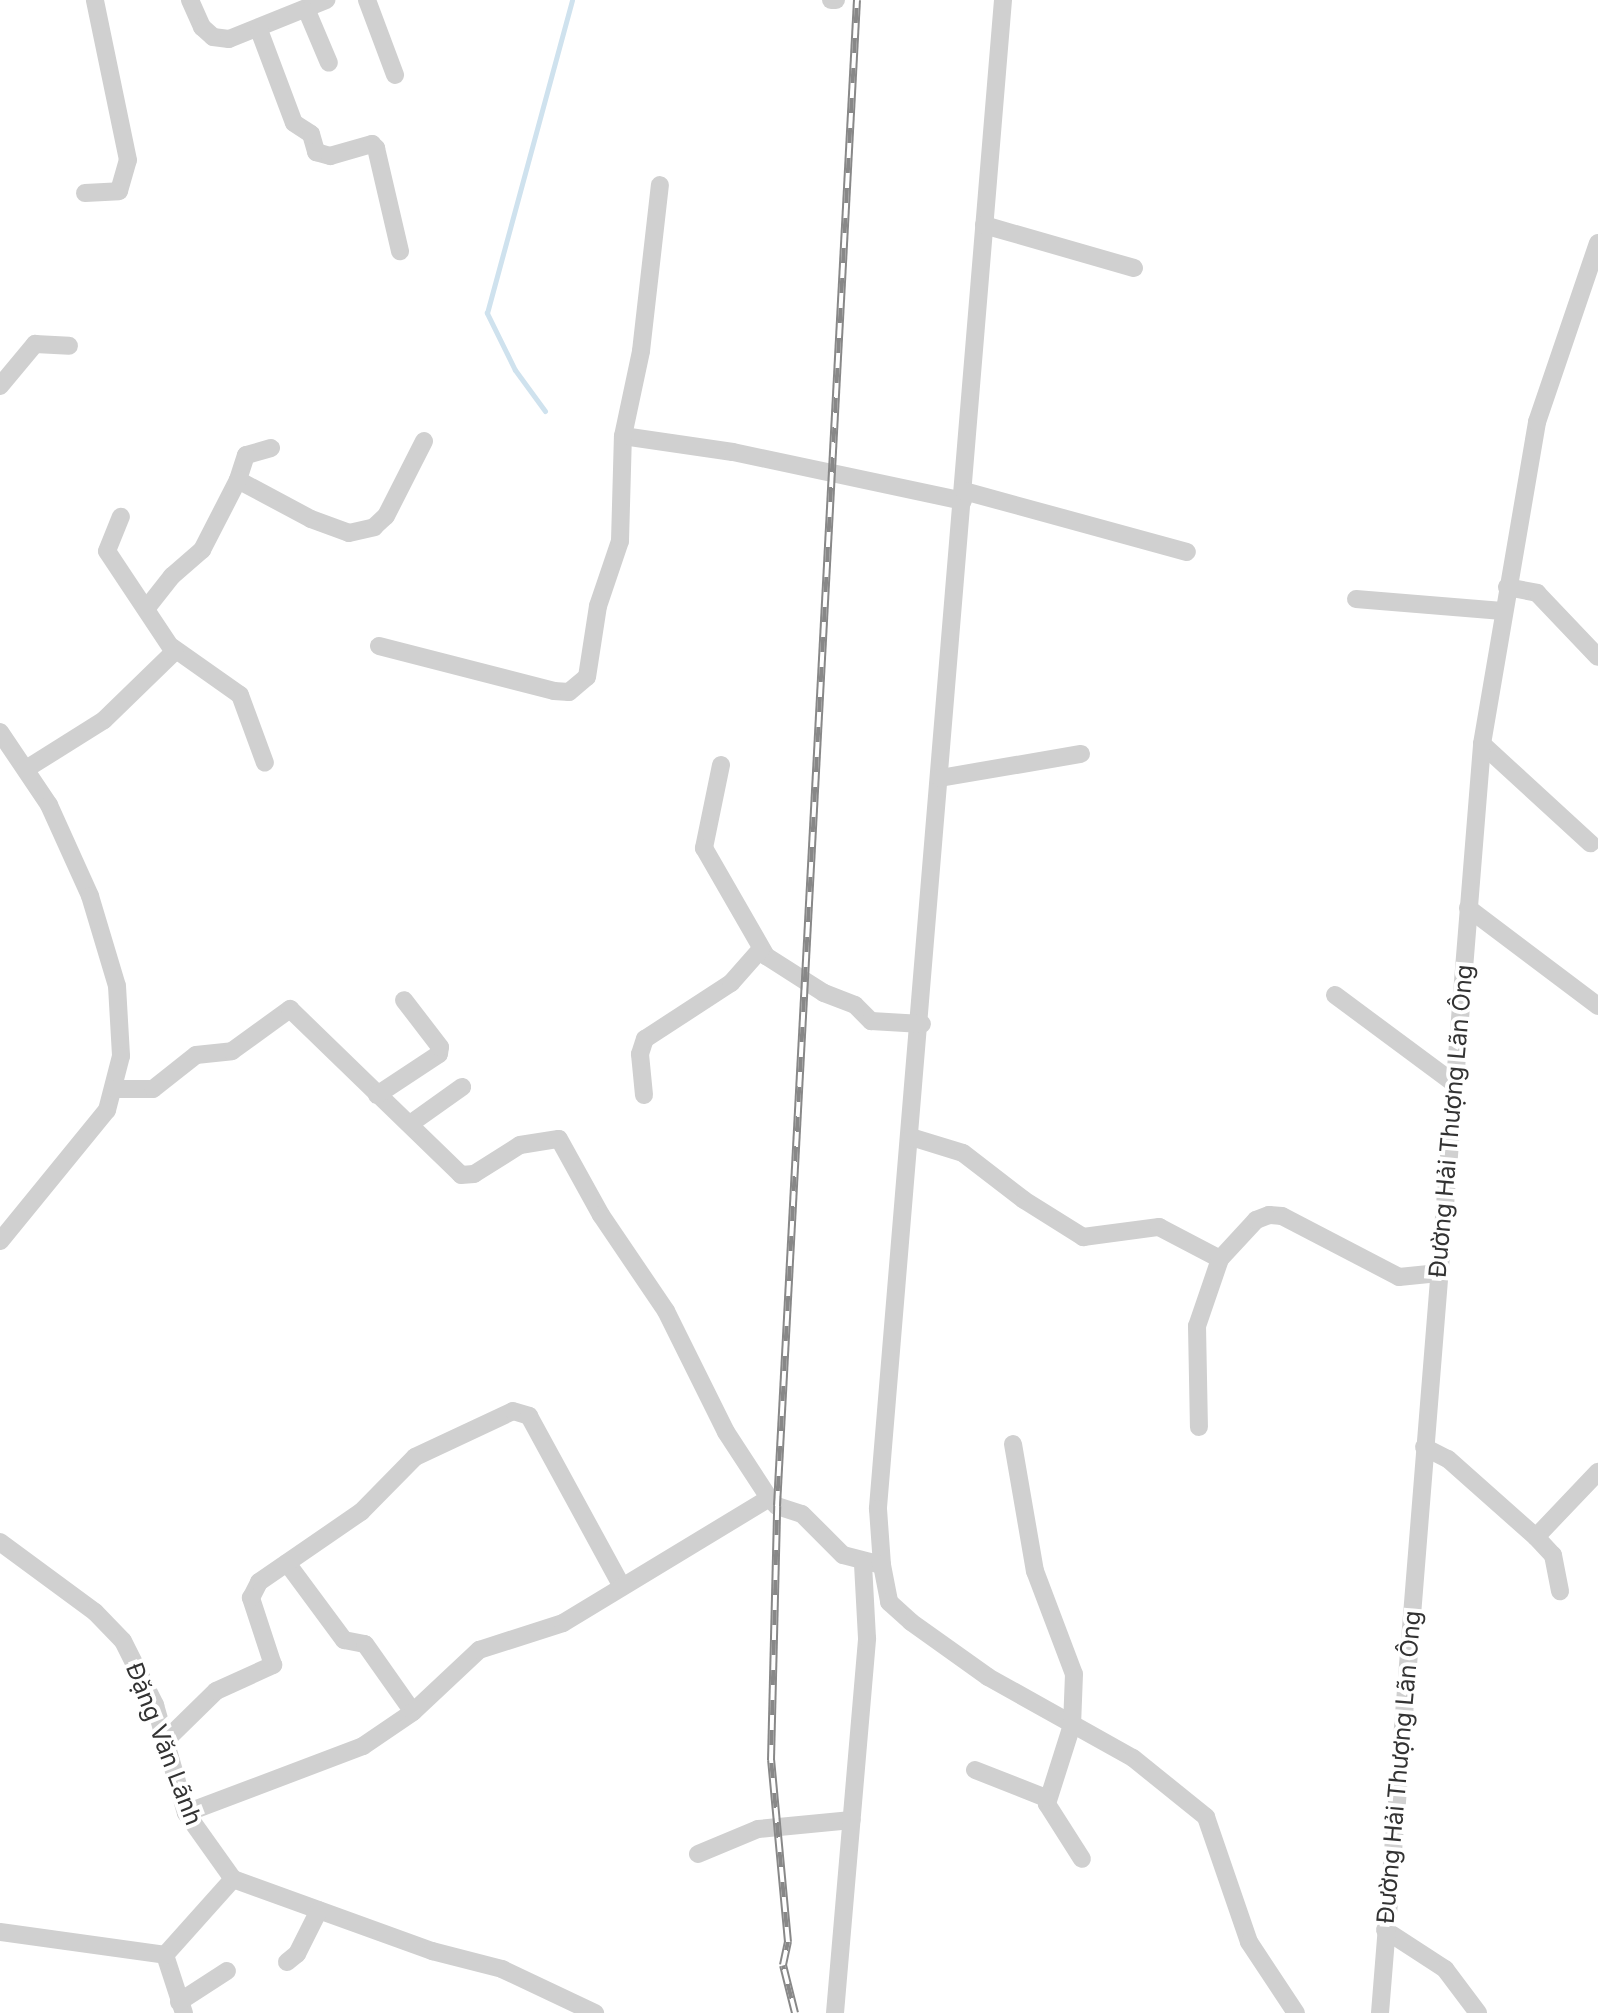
<!DOCTYPE html>
<meta charset="utf-8">
<style>
body{margin:0}
#map{position:relative;width:1598px;height:2013px;overflow:hidden;background:#fff;font-family:Inter,sans-serif}
div>[style]{position:absolute}
.stream>*{height:5px;margin:-2.5px;padding:0 2.5px;transform-origin:2.5px;border-radius:2.5px;background:#cfe2ee}
.minor>*{height:18px;margin:-9px;padding:0 9px;transform-origin:9px;border-radius:9px;background:#d0d0d0}
.rail>*{height:8px;margin-top:-4px;transform-origin:0;background:repeating-linear-gradient(90deg,#fff 0 15px,#888 0 30px);box-sizing:border-box;border-block:2px solid #888}
span{translate:-50% -50%;white-space:nowrap;text-align:center;line-height:1.15;-webkit-text-stroke:8px #fff;paint-order:stroke}
.street-label{font-size:24px;color:#333}
</style>
<div id="map">
<div class="stream">
<div style="left:545px;top:411px;width:51px;rotate:-126.2deg"></div>
<div style="left:515px;top:370px;width:64px;rotate:-116.2deg"></div>
<div style="left:487px;top:313px;width:324px;rotate:-74.8deg"></div>
</div>
<div class="minor">
<div style="left:190px;top:0;width:30px;rotate:66deg"></div>
<div style="left:202px;top:27px;width:15px;rotate:42deg"></div>
<div style="left:213px;top:37px;width:16px;rotate:7deg"></div>
<div style="left:229px;top:39px;width:105px;rotate:-21.9deg"></div>
<div style="left:367px;top:0;width:80px;rotate:69.5deg"></div>
<div style="left:831px;top:0;width:5px"></div>
<div style="left:1003px;top:0;width:1514px;rotate:94.74deg"></div>
<div style="left:878px;top:1509px;width:56px;rotate:85.9deg"></div>
<div style="left:882px;top:1565px;width:38px;rotate:79deg"></div>
<div style="left:889px;top:1602px;width:30px;rotate:42deg"></div>
<div style="left:911px;top:1622px;width:95px;rotate:35.5deg"></div>
<div style="left:988px;top:1677px;width:166px;rotate:29.2deg"></div>
<div style="left:1133px;top:1758px;width:94px;rotate:38.9deg"></div>
<div style="left:1206px;top:1817px;width:132px;rotate:71deg"></div>
<div style="left:1249px;top:1942px;width:85px;rotate:56.5deg"></div>
<div style="left:307px;top:11px;width:56px;rotate:67.1deg"></div>
<div style="left:259px;top:30px;width:99px;rotate:69.4deg"></div>
<div style="left:294px;top:123px;width:20px;rotate:33deg"></div>
<div style="left:311px;top:134px;width:19px;rotate:74deg"></div>
<div style="left:316px;top:152px;width:15px;rotate:16deg"></div>
<div style="left:330px;top:156px;width:44px;rotate:-15.9deg"></div>
<div style="left:372px;top:144px;width:6px;rotate:45deg"></div>
<div style="left:376px;top:148px;width:106px;rotate:76.9deg"></div>
<div style="left:85px;top:193px;width:34px;rotate:-3deg"></div>
<div style="left:119px;top:191px;width:32px;rotate:-74deg"></div>
<div style="left:128px;top:160px;width:163px;rotate:-101.7deg"></div>
<div style="left:984px;top:225px;width:156px;rotate:16deg"></div>
<div style="left:0;top:386px;width:55px;rotate:-50.2deg"></div>
<div style="left:35px;top:344px;width:34px;rotate:3deg"></div>
<div style="left:623px;top:436px;width:111px;rotate:8.3deg"></div>
<div style="left:733px;top:452px;width:235px;rotate:12deg"></div>
<div style="left:271px;top:448px;width:26px;rotate:164deg"></div>
<div style="left:246px;top:455px;width:26px;rotate:108deg"></div>
<div style="left:238px;top:480px;width:83px;rotate:28.1deg"></div>
<div style="left:311px;top:519px;width:40px;rotate:20.2deg"></div>
<div style="left:349px;top:533px;width:26px;rotate:-13deg"></div>
<div style="left:374px;top:527px;width:16px;rotate:-43deg"></div>
<div style="left:386px;top:516px;width:84px;rotate:-63.1deg"></div>
<div style="left:964px;top:491px;width:231px;rotate:15.3deg"></div>
<div style="left:1507px;top:587px;width:31px;rotate:11deg"></div>
<div style="left:1537px;top:593px;width:88px;rotate:46.4deg"></div>
<div style="left:1356px;top:599px;width:147px;rotate:4.7deg"></div>
<div style="left:146px;top:609px;width:42px;rotate:-51.8deg"></div>
<div style="left:172px;top:576px;width:40px;rotate:-41deg"></div>
<div style="left:202px;top:550px;width:79px;rotate:-62.8deg"></div>
<div style="left:379px;top:646px;width:181px;rotate:14.4deg"></div>
<div style="left:554px;top:691px;width:15px;rotate:4deg"></div>
<div style="left:569px;top:692px;width:23px;rotate:-40deg"></div>
<div style="left:587px;top:677px;width:72px;rotate:-81.2deg"></div>
<div style="left:598px;top:606px;width:69px;rotate:-71.3deg"></div>
<div style="left:620px;top:541px;width:105px;rotate:-88.4deg"></div>
<div style="left:623px;top:436px;width:87px;rotate:-78deg"></div>
<div style="left:641px;top:351px;width:167px;rotate:-83.5deg"></div>
<div style="left:172px;top:647px;width:83px;rotate:35.2deg"></div>
<div style="left:240px;top:695px;width:72px;rotate:69.8deg"></div>
<div style="left:0;top:732px;width:88px;rotate:56.1deg"></div>
<div style="left:49px;top:805px;width:100px;rotate:65.7deg"></div>
<div style="left:90px;top:896px;width:94px;rotate:73.3deg"></div>
<div style="left:117px;top:986px;width:70px;rotate:86.7deg"></div>
<div style="left:121px;top:1056px;width:56px;rotate:104.5deg"></div>
<div style="left:107px;top:1110px;width:169px;rotate:129.2deg"></div>
<div style="left:1482px;top:744px;width:147px;rotate:42.5deg"></div>
<div style="left:721px;top:765px;width:85px;rotate:101.6deg"></div>
<div style="left:704px;top:848px;width:125px;rotate:60.1deg"></div>
<div style="left:766px;top:956px;width:69px;rotate:32.5deg"></div>
<div style="left:824px;top:993px;width:33px;rotate:21deg"></div>
<div style="left:855px;top:1005px;width:23px;rotate:45deg"></div>
<div style="left:871px;top:1021px;width:51px;rotate:3.4deg"></div>
<div style="left:26px;top:769px;width:92px;rotate:-32.1deg"></div>
<div style="left:104px;top:720px;width:98px;rotate:-44.2deg"></div>
<div style="left:174px;top:652px;width:121px;rotate:-123.6deg"></div>
<div style="left:107px;top:551px;width:37px;rotate:-68deg"></div>
<div style="left:940px;top:778px;width:143px;rotate:-9.7deg"></div>
<div style="left:1468px;top:908px;width:163px;rotate:37deg"></div>
<div style="left:1335px;top:995px;width:149px;rotate:36.6deg"></div>
<div style="left:116px;top:1089px;width:37px"></div>
<div style="left:153px;top:1089px;width:55px;rotate:-38.3deg"></div>
<div style="left:196px;top:1055px;width:36px;rotate:-6deg"></div>
<div style="left:232px;top:1051px;width:72px;rotate:-35.9deg"></div>
<div style="left:290px;top:1009px;width:238px;rotate:44.1deg"></div>
<div style="left:461px;top:1175px;width:13px;rotate:-4deg"></div>
<div style="left:474px;top:1174px;width:54px;rotate:-32.2deg"></div>
<div style="left:520px;top:1145px;width:39px;rotate:-9deg"></div>
<div style="left:559px;top:1139px;width:87px;rotate:61.1deg"></div>
<div style="left:601px;top:1215px;width:116px;rotate:55.9deg"></div>
<div style="left:666px;top:1311px;width:135px;rotate:63.6deg"></div>
<div style="left:726px;top:1432px;width:79px;rotate:56.9deg"></div>
<div style="left:769px;top:1498px;width:11px;rotate:45deg"></div>
<div style="left:777px;top:1506px;width:26px;rotate:18deg"></div>
<div style="left:802px;top:1514px;width:58px;rotate:45deg"></div>
<div style="left:843px;top:1555px;width:40px;rotate:14.4deg"></div>
<div style="left:377px;top:1095px;width:74px;rotate:-33.5deg"></div>
<div style="left:439px;top:1054px;width:7px;rotate:-82deg"></div>
<div style="left:440px;top:1047px;width:59px;rotate:-127.5deg"></div>
<div style="left:644px;top:1095px;width:41px;rotate:-95.6deg"></div>
<div style="left:640px;top:1054px;width:16px;rotate:-72deg"></div>
<div style="left:645px;top:1039px;width:103px;rotate:-33.1deg"></div>
<div style="left:731px;top:983px;width:45px;rotate:-48.6deg"></div>
<div style="left:410px;top:1124px;width:64px;rotate:-35.4deg"></div>
<div style="left:911px;top:1137px;width:54px;rotate:17.1deg"></div>
<div style="left:963px;top:1153px;width:77px;rotate:37.6deg"></div>
<div style="left:1024px;top:1200px;width:70px;rotate:32.1deg"></div>
<div style="left:1083px;top:1237px;width:77px;rotate:-7.5deg"></div>
<div style="left:1159px;top:1227px;width:69px;rotate:27.7deg"></div>
<div style="left:1220px;top:1259px;width:71px;rotate:108.9deg"></div>
<div style="left:1197px;top:1326px;width:101px;rotate:88.9deg"></div>
<div style="left:1220px;top:1259px;width:53px;rotate:-47.3deg"></div>
<div style="left:1256px;top:1220px;width:14px;rotate:-21deg"></div>
<div style="left:1269px;top:1215px;width:13px;rotate:4deg"></div>
<div style="left:1282px;top:1216px;width:132px;rotate:27.5deg"></div>
<div style="left:1399px;top:1277px;width:40px;rotate:-5.7deg"></div>
<div style="left:1013px;top:1444px;width:129px;rotate:80.2deg"></div>
<div style="left:1035px;top:1571px;width:110px;rotate:69.3deg"></div>
<div style="left:1074px;top:1674px;width:51px;rotate:92.2deg"></div>
<div style="left:1072px;top:1725px;width:83px;rotate:107.6deg"></div>
<div style="left:1047px;top:1804px;width:65px;rotate:57.5deg"></div>
<div style="left:1424px;top:1447px;width:27px;rotate:27deg"></div>
<div style="left:1448px;top:1459px;width:118px;rotate:41.6deg"></div>
<div style="left:1536px;top:1537px;width:90px;rotate:-46.4deg"></div>
<div style="left:1536px;top:1537px;width:25px;rotate:47deg"></div>
<div style="left:1553px;top:1555px;width:37px;rotate:79deg"></div>
<div style="left:0;top:1542px;width:118px;rotate:36.4deg"></div>
<div style="left:95px;top:1612px;width:40px;rotate:46deg"></div>
<div style="left:123px;top:1641px;width:72px;rotate:63.4deg"></div>
<div style="left:155px;top:1705px;width:112px;rotate:74deg"></div>
<div style="left:186px;top:1813px;width:81px;rotate:54.5deg"></div>
<div style="left:233px;top:1879px;width:102px;rotate:131.8deg"></div>
<div style="left:165px;top:1955px;width:61px;rotate:71.9deg"></div>
<div style="left:287px;top:1563px;width:96px;rotate:53.5deg"></div>
<div style="left:344px;top:1640px;width:21px;rotate:11deg"></div>
<div style="left:365px;top:1644px;width:83px;rotate:54.8deg"></div>
<div style="left:166px;top:1740px;width:70px;rotate:-44.4deg"></div>
<div style="left:216px;top:1691px;width:63px;rotate:-24.5deg"></div>
<div style="left:273px;top:1665px;width:71px;rotate:-108.2deg"></div>
<div style="left:251px;top:1598px;width:18px;rotate:-63deg"></div>
<div style="left:259px;top:1582px;width:124px;rotate:-34.5deg"></div>
<div style="left:361px;top:1512px;width:77px;rotate:-45.5deg"></div>
<div style="left:415px;top:1457px;width:108px;rotate:-25.1deg"></div>
<div style="left:513px;top:1411px;width:17px;rotate:17deg"></div>
<div style="left:529px;top:1416px;width:192px;rotate:61.4deg"></div>
<div style="left:975px;top:1770px;width:76px;rotate:21.5deg"></div>
<div style="left:186px;top:1813px;width:189px;rotate:-20.7deg"></div>
<div style="left:363px;top:1746px;width:60px;rotate:-34.2deg"></div>
<div style="left:413px;top:1712px;width:91px;rotate:-43.2deg"></div>
<div style="left:479px;top:1650px;width:88px;rotate:-17.8deg"></div>
<div style="left:563px;top:1623px;width:241px;rotate:-31.2deg"></div>
<div style="left:698px;top:1854px;width:65px;rotate:-22.6deg"></div>
<div style="left:758px;top:1829px;width:94px;rotate:-5.5deg"></div>
<div style="left:233px;top:1879px;width:212px;rotate:19.9deg"></div>
<div style="left:432px;top:1951px;width:72px;rotate:14.4deg"></div>
<div style="left:502px;top:1969px;width:103px;rotate:25.3deg"></div>
<div style="left:1385px;top:1930px;width:72px;rotate:33deg"></div>
<div style="left:1445px;top:1969px;width:55px;rotate:53.1deg"></div>
<div style="left:0;top:1932px;width:167px;rotate:7.9deg"></div>
<div style="left:287px;top:1962px;width:13px;rotate:-39deg"></div>
<div style="left:297px;top:1954px;width:49px;rotate:-63.4deg"></div>
<div style="left:179px;top:2002px;width:57px;rotate:-32.9deg"></div>
<div style="left:835px;top:2013px;width:376px;rotate:-85.1deg"></div>
<div style="left:867px;top:1638px;width:74px;rotate:-93.1deg"></div>
<div style="left:1380px;top:2013px;width:1273px;rotate:-85.4deg"></div>
<div style="left:1482px;top:744px;width:327px;rotate:-80.3deg"></div>
<div style="left:1537px;top:422px;width:189px;rotate:-71.2deg"></div>
</div>
<div class="rail">
<div style="left:795px;top:2013px;width:49px;rotate:-104deg"></div>
<div style="left:783px;top:1965px;width:24px;rotate:-78deg"></div>
<div style="left:788px;top:1942px;width:183px;rotate:-95.3deg"></div>
<div style="left:771px;top:1760px;width:254px;rotate:-88.6deg"></div>
<div style="left:777px;top:1506px;width:1508px;rotate:-86.96deg"></div>
</div>
<div class="street-label">
<span style="left:1451px;top:1121px;rotate:-85deg">Đường Hải Thượng Lãn Ông</span>
<span style="left:164px;top:1744px;rotate:69deg">Đặng Văn Lãnh</span>
<span style="left:1399px;top:1767px;rotate:-85deg">Đường Hải Thượng Lãn Ông</span>
</div>
</div>
